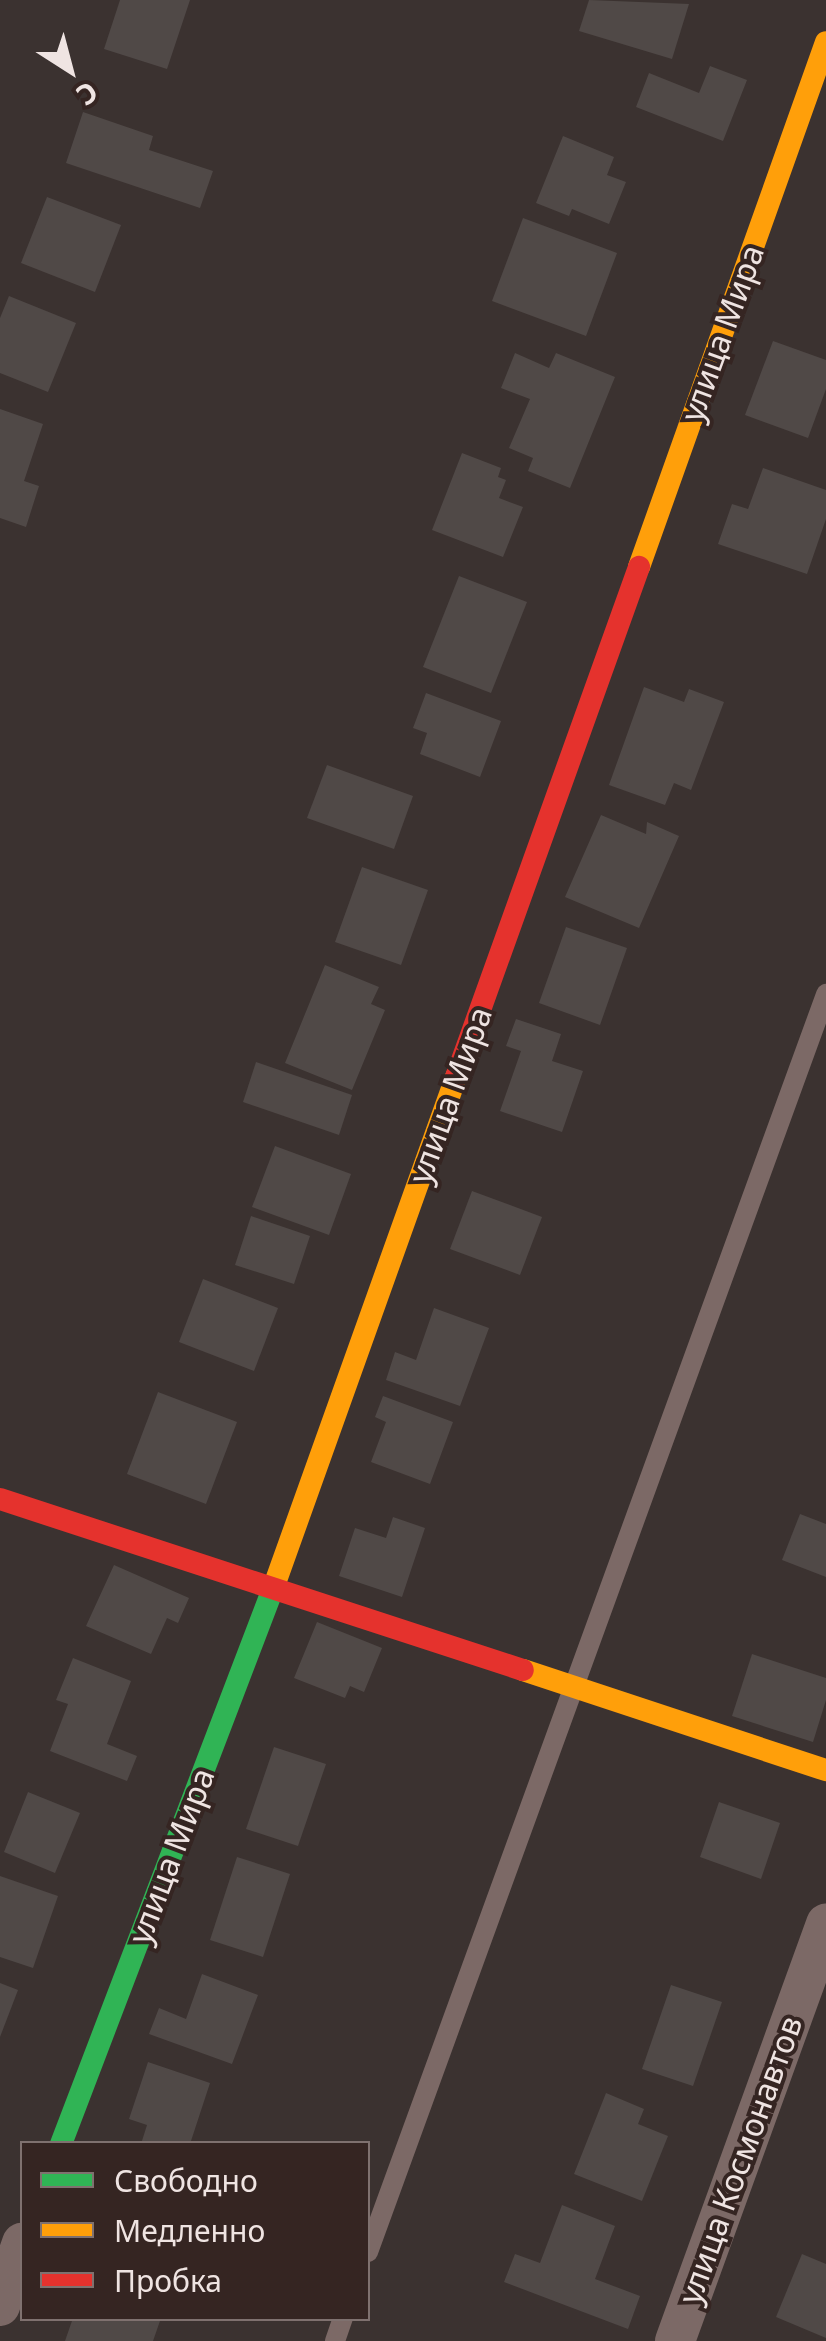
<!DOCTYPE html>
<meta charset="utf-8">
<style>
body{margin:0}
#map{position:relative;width:826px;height:2341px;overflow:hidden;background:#3b3230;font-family:"Noto Sans",sans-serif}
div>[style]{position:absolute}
.building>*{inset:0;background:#504947}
.lane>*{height:20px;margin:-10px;padding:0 10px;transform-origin:10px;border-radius:10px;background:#7c6966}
.street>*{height:40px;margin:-20px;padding:0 20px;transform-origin:20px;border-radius:20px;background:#7c6966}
.fast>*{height:22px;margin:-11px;padding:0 11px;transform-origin:11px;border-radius:11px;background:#30b455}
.slow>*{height:22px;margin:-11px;padding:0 11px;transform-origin:11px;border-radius:11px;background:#ff9f0a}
.jam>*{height:22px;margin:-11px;padding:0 11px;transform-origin:11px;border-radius:11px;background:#e5322d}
span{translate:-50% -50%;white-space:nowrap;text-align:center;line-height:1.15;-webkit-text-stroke:8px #352522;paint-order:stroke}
.street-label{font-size:32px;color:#efe4e2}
.legend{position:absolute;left:20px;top:2141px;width:350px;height:180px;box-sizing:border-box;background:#352522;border:2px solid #7f716f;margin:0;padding:12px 18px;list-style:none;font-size:30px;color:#efe4e2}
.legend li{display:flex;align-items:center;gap:20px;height:50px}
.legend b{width:50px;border:2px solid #7f716f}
.north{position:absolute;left:20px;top:20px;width:100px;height:100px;-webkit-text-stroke:8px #352522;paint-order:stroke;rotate:144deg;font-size:28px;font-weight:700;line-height:40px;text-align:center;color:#efe4e2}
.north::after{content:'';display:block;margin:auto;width:35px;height:45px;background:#efe4e2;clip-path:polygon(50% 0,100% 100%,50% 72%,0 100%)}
</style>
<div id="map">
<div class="building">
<div style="clip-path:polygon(120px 0,190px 0,167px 69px,104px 49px)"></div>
<div style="clip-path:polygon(589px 0,689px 4px,672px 59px,579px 31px)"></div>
<div style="clip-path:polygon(710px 66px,747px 80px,723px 141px,636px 107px,649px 73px,699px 93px)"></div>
<div style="clip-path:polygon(83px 112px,153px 136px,149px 150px,213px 171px,200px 208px,66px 163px)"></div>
<div style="clip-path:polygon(563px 136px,614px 157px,607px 175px,626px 182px,609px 224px,572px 209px,569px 216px,536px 203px)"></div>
<div style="clip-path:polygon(47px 197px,121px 225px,95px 292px,21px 263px)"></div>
<div style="clip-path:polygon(523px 218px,617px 253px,586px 336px,492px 301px)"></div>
<div style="clip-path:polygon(9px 296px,76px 323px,48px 392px,0 373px,0 318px)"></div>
<div style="clip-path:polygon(773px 341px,826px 360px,826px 389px,808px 438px,745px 415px)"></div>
<div style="clip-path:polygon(515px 353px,549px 368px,556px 353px,615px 377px,570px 488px,528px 471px,533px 458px,509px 448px,530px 399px,501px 388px)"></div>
<div style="clip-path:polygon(0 409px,43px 424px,24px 481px,39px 486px,26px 527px,0 518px)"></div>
<div style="clip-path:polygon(462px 453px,501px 468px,498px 477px,506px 480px,499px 498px,523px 507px,503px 557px,432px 530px)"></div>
<div style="clip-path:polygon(763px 468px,826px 490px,826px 519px,807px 574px,718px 544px,732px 504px,748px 509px)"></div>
<div style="clip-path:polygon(459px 576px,527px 602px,491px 693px,423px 667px)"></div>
<div style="clip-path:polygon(644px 687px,684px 702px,689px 689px,724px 702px,691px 790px,674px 783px,665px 805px,609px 785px)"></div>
<div style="clip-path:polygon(426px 693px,501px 721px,480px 777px,420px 754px,427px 733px,413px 728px)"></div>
<div style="clip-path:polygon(327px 765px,413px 796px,394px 849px,307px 818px)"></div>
<div style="clip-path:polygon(601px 815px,646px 834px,647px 822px,679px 836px,639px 928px,565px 897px)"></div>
<div style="clip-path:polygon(362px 867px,428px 890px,401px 965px,335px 942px)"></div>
<div style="clip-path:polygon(566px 927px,627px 948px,600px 1025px,539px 1003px)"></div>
<div style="clip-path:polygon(325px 965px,379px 987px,371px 1004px,385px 1010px,352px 1090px,285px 1063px)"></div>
<div style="clip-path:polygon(516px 1019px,561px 1034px,552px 1061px,583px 1071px,562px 1132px,500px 1111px,521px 1051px,506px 1046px)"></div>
<div style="clip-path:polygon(256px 1062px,352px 1095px,339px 1135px,243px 1102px)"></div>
<div style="clip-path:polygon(275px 1146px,351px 1174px,329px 1235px,252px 1207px)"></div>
<div style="clip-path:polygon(472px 1191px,542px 1217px,520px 1275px,450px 1249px)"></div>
<div style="clip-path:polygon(251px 1216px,310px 1236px,294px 1284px,235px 1265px)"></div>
<div style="clip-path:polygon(203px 1279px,278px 1308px,254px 1371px,179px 1342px)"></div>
<div style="clip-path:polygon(434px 1308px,489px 1328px,460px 1406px,386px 1380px,395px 1352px,416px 1360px)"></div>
<div style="clip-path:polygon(158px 1392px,237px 1422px,206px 1504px,127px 1474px)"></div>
<div style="clip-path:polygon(383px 1396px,453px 1422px,430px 1484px,371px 1462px,386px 1422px,375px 1417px)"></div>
<div style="clip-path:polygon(800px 1514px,826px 1524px,826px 1577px,782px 1560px)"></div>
<div style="clip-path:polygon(393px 1517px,425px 1528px,402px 1597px,339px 1576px,355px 1528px,386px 1538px)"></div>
<div style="clip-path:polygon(114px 1565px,189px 1598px,178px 1623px,167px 1618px,151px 1654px,86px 1626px)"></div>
<div style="clip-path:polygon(317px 1622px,382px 1648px,364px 1692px,350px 1686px,345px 1698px,294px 1678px)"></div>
<div style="clip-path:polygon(752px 1654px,826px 1678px,826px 1700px,813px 1742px,732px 1716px)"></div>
<div style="clip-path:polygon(73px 1658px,131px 1681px,107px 1744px,137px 1756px,127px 1781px,50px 1751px,68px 1704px,56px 1700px)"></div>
<div style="clip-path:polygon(274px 1747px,326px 1764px,298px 1846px,246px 1829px)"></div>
<div style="clip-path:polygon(28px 1792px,80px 1813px,55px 1873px,4px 1852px)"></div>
<div style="clip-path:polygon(719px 1802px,780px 1823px,761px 1879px,700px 1857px)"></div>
<div style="clip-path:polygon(237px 1857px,290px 1874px,263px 1957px,210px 1940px)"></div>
<div style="clip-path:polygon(0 1876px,58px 1896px,33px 1968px,0 1957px)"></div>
<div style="clip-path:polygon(202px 1974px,258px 1995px,232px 2064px,149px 2034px,159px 2008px,186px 2019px)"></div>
<div style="clip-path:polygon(0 1983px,18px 1990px,0 2037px)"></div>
<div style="clip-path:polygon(671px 1985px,722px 2002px,693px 2086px,642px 2069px)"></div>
<div style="clip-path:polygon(148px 2062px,210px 2083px,190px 2144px,141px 2144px,147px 2125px,129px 2119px)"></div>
<div style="clip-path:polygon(606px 2093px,644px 2109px,638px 2124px,668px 2136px,642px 2201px,574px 2174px)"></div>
<div style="clip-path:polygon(562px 2205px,615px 2226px,595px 2279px,640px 2296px,628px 2329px,504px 2282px,515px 2254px,540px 2263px)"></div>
<div style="clip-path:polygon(802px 2254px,826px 2264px,826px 2338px,776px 2317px)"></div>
<div style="clip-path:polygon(73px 2318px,161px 2318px,153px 2341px,65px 2341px)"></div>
</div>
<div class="lane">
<div style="left:368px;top:2252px;width:1339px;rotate:-69.99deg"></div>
<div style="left:335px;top:2341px;width:24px;rotate:-71deg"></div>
</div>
<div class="street">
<div style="left:0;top:2306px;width:67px;rotate:-70.8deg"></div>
<div style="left:675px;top:2341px;width:444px;rotate:-70.1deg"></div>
</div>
<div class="fast">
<div style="left:61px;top:2144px;width:597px;rotate:-69.11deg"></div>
</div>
<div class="slow">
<div style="left:639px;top:567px;width:557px;rotate:-70.39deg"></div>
<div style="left:274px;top:1586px;width:541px;rotate:-70.32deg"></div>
<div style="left:523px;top:1670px;width:319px;rotate:18.3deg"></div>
</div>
<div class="jam">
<div style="left:456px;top:1077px;width:542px;rotate:-70.26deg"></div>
<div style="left:0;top:1499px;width:550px;rotate:18.11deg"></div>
</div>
<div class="street-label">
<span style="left:722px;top:333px;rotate:-70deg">улица Мира</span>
<span style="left:450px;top:1095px;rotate:-70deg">улица Мира</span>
<span style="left:171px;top:1856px;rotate:-69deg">улица Мира</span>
<span style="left:740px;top:2160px;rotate:-70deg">улица Космонавтов</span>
</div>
<ul class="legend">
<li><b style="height:12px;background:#30b455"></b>Свободно</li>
<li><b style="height:12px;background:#ff9f0a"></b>Медленно</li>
<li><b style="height:12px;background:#e5322d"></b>Пробка</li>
</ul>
<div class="north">С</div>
</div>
